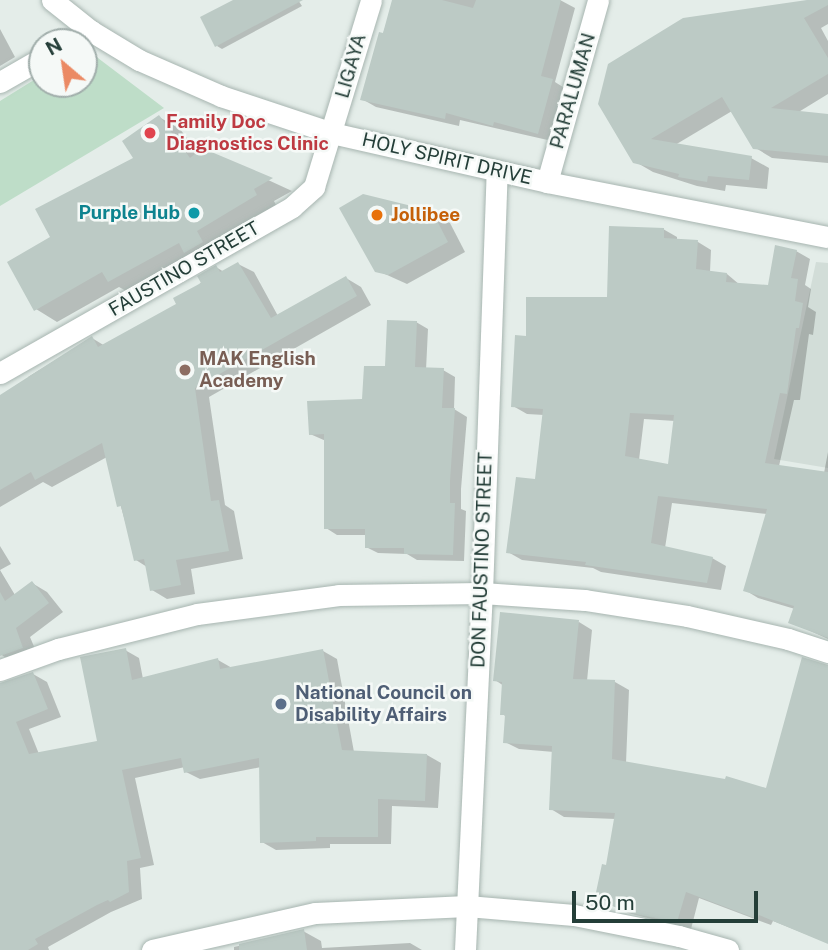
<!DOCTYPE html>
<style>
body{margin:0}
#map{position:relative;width:828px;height:950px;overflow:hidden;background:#e4ede9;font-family:"Public Sans",sans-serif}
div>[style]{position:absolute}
.built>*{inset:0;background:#d2ddd8}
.green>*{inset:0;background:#beddc8}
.shadow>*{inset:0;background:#0003}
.building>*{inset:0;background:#bccac5}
.roads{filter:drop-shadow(0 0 2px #a7b5b0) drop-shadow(0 0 2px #a7b5b0)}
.minor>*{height:21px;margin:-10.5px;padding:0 10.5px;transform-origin:10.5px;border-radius:10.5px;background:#fff}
.secondary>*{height:21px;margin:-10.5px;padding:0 10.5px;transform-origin:10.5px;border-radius:10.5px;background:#fff}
.dots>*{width:19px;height:19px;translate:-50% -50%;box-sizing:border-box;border:4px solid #f5f9f7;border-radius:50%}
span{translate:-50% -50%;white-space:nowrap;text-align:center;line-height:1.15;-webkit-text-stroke:5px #f5f9f7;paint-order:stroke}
.street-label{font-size:19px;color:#243e38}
.health-label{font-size:19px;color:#be3a42;font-weight:700}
.left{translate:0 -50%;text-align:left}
.culture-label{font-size:19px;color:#0d838f;font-weight:700}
.right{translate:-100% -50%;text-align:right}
.food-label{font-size:19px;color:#c56008;font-weight:700}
.education-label{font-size:19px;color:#785e54;font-weight:700}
.service-label{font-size:19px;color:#4e5e75;font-weight:700}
.north{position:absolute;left:28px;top:28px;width:70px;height:70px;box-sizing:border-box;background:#f5f9f7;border:2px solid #a1aeab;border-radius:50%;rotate:331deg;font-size:19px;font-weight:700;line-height:28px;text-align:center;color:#243e38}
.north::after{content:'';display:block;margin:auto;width:24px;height:32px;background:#eb8a64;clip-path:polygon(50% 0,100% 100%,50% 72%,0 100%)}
.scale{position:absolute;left:572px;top:891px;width:186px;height:32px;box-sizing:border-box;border:4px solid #243e38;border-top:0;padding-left:9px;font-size:21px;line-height:24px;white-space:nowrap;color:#243e38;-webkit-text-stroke:5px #f5f9f7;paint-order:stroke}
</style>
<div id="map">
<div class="built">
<div style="clip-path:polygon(816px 262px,828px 263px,828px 468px,774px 459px)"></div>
</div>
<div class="green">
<div style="clip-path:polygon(86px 49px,164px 108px,0 206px,0 101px,42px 75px,42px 84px,84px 84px)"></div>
</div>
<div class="shadow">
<div style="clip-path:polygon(237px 0,298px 0,302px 6px,222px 49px,217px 46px)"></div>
<div style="clip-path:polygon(394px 0,560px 0,575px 8px,555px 82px,566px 89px,552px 141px,460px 120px,459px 126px,376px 107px,362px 99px)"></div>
<div style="clip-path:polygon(813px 0,828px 0,828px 24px,821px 28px,828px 41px,828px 94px,797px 113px,828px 116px,828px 163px,772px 158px,754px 147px,732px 111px,675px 145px,751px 158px,769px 168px,767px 189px,726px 185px,725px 191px,697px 186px,653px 172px,634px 161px,600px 103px)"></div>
<div style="clip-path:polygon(0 29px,15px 57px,0 66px)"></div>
<div style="clip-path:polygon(159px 117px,180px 129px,198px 153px,203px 150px,292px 191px,274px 201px,277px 207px,130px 293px,119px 287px,57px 322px,36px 309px,53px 238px,135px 159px)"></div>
<div style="clip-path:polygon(431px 213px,450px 223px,465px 252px,407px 284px,376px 270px)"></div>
<div style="clip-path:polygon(evenodd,663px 229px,677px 237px,677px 241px,698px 242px,711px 250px,710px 272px,727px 274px,740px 285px,769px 287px,796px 251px,810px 259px,805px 285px,811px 289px,808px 307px,816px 312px,813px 335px,809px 334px,800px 400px,794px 400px,779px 466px,824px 473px,828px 452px,828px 639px,791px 622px,795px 609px,758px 598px,745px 590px,767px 514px,672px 503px,665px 548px,712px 558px,726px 566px,721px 590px,601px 572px,593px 568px,522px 560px,508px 552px,536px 481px,544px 415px,527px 414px,513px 406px,528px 337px,608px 299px,663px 229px,644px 419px,675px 421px,669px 466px,639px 460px,644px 419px)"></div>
<div style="clip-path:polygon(238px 264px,254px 272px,278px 316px,346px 278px,361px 287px,371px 305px,209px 397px,225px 505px,234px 511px,243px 559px,191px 569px,195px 594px,167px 599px,152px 590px,147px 567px,136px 560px,107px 457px,52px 487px,43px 482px,0 507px,0 396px,29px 380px,28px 377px,92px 338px,105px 346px,179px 305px,216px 267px,224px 272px)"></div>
<div style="clip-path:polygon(416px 322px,428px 329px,426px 370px,443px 370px,455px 377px,454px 409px,467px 417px,461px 489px,461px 509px,466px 511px,464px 561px,417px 560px,407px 554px,378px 553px,366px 547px,367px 535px,337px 535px,326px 528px,326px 441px,310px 434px,364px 401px)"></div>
<div style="clip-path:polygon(0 546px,11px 564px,0 570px,15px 595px,32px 583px,47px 592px,63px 612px,30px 637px,38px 656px,16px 664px,0 654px)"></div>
<div style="clip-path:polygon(579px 622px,592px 630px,587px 681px,615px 682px,629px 690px,626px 763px,768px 790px,828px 666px,828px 943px,773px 921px,771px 925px,699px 898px,691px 929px,628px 913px,597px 896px,607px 867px,616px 819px,564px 817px,551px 809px,554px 752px,519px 749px,505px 742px,507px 717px,502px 714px,504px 686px,495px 680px)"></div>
<div style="clip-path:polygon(125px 650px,139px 658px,143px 679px,218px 660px,232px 668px,323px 651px,337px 659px,354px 752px,427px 755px,441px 763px,438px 808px,392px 806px,391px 844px,330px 844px,330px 848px,276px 850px,262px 842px,261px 767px,200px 779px,186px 772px,185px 767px,135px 778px,154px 865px,140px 868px,142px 899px,111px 912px,48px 947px,49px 950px,0 950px,0 684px,33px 674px,47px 682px,61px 717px,29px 729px,39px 754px,99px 742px)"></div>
<div style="clip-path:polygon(303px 931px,321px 941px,322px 948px,410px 943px,422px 950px,234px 950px,234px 947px)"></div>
</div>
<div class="building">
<div style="clip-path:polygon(233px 0,303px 0,215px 47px,200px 17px)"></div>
<div style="clip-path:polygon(392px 0,442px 0,473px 8px,476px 0,561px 0,541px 76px,553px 79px,538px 134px,494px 122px,493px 126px,446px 113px,445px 119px,360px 100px,379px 32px,383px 33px)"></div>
<div style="clip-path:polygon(807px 0,828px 0,828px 5px,804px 18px,828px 58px,828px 74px,771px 108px,828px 114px,828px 156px,753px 149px,722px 97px,651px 139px,752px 156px,749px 180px,708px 176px,707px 182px,678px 177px,679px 174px,633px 163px,598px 104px,608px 64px,683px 18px)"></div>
<div style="clip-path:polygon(159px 115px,190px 158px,202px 148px,273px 178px,254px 189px,257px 195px,197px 231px,203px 242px,184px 253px,179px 243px,108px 282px,102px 272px,34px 311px,7px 262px,50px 237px,35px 209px,133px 158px,122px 141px)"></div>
<div style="clip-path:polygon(363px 194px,432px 211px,448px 242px,388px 275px,375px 272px,339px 208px)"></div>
<div style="clip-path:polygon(evenodd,609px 226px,664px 228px,664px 238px,698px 240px,696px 269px,727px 273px,726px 282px,768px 285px,775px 245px,797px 250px,791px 278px,798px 279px,795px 301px,803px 303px,799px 328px,796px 328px,787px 394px,780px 393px,765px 463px,828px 472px,828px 638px,788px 623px,794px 606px,743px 591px,767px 509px,658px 496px,651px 543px,713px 557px,707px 583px,585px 565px,586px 562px,506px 553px,516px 477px,535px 479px,543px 409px,511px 407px,515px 335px,526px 336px,526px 297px,607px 297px,609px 226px,630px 413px,674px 415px,668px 464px,625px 456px,630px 413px)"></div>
<div style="clip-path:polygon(238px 262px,271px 318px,346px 276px,357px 296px,195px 388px,211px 501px,219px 500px,229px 551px,176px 560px,181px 585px,150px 591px,144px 559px,134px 561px,121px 506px,117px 507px,102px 443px,35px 480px,31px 472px,0 490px,0 395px,92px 336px,98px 347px,176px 304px,173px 298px,201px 283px,197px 276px,216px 265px,220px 272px)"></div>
<div style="clip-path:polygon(387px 320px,417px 321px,415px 367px,444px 368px,442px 408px,455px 408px,450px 481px,450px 503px,455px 503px,453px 555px,404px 554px,404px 548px,365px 548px,365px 529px,324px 529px,324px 434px,309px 435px,307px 401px,362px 399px,364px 366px,385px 366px)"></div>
<div style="clip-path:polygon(32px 581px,49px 603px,16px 628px,23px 648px,0 656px,0 592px,5px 601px)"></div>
<div style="clip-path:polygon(500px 612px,579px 620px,573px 679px,615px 680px,612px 759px,725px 779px,726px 776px,766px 788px,802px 657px,828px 665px,828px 944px,759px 915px,757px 919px,686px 892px,677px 922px,634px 914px,612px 906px,613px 901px,595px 897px,602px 864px,606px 865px,615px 813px,549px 810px,552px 746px,503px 743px,505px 715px,500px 715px,502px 682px,493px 681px)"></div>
<div style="clip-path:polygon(126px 648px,132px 680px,218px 658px,220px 669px,323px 649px,342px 750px,427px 754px,425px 801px,378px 799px,378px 837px,316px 837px,316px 841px,260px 843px,259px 758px,184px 773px,181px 758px,122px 770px,141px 858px,127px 861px,129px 892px,110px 902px,108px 900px,97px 905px,35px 939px,38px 944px,28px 950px,0 950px,0 683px,33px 672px,48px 709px,16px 722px,29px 754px,97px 741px,80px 657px)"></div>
<div style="clip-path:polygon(304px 929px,307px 950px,239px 950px,239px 944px)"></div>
</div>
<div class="roads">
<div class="minor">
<div style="left:71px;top:42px;width:23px;rotate:-29deg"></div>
<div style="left:0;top:82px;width:48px;rotate:-29.7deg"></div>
<div style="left:547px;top:182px;width:189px;rotate:-74.3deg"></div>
<div style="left:0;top:373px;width:336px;rotate:-29.6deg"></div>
<div style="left:292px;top:207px;width:30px;rotate:-42deg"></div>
<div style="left:314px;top:187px;width:195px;rotate:-73deg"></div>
<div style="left:0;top:670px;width:62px;rotate:-19.9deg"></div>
<div style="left:58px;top:649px;width:143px;rotate:-14.1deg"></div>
<div style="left:197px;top:614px;width:143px;rotate:-7.6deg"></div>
<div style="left:339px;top:595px;width:143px;rotate:-0.8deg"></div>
<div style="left:482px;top:593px;width:103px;rotate:3.9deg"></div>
<div style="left:585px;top:600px;width:103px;rotate:8.9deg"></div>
<div style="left:687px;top:616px;width:104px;rotate:12.8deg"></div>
<div style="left:788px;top:639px;width:42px;rotate:18deg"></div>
<div style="left:152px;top:950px;width:167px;rotate:-12.8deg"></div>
<div style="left:315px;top:913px;width:152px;rotate:-2.6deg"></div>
<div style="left:467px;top:906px;width:107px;rotate:4.8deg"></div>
<div style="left:574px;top:915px;width:107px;rotate:11.3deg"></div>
<div style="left:679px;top:936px;width:51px;rotate:15.9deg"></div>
<div style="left:465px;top:950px;width:357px;rotate:-87.3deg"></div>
<div style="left:482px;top:593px;width:422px;rotate:-88deg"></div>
</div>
<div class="secondary">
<div style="left:52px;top:0;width:50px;rotate:38.5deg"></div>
<div style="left:91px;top:31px;width:56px;rotate:31.1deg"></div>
<div style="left:139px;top:60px;width:90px;rotate:23.7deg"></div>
<div style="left:221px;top:96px;width:117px;rotate:18.4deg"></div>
<div style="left:332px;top:133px;width:221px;rotate:12.8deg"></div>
<div style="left:547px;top:182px;width:286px;rotate:11.1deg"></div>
</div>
</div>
<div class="dots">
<div style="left:150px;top:133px;background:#e0444e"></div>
<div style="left:194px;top:213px;background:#0f9aa8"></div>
<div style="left:377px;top:215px;background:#e8710a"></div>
<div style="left:185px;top:370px;background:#8d6e63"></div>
<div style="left:281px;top:704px;background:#5c6f8a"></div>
</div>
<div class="street-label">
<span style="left:351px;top:66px;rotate:-74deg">LIGAYA</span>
<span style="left:573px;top:91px;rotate:-74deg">PARALUMAN</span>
<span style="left:447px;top:159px;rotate:13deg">HOLY SPIRIT DRIVE</span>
<span style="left:184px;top:269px;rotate:-30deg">FAUSTINO STREET</span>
<span style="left:482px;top:560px;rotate:-88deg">DON FAUSTINO STREET</span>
</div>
<div class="health-label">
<span class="left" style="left:166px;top:133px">Family Doc<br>Diagnostics Clinic</span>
</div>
<div class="culture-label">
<span class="right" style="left:180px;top:213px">Purple Hub</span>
</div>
<div class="food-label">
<span class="left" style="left:391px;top:215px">Jollibee</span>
</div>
<div class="education-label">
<span class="left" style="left:199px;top:370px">MAK English<br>Academy</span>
</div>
<div class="service-label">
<span class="left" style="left:295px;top:704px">National Council on<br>Disability Affairs</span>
</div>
<div class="north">N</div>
<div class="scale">50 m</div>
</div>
